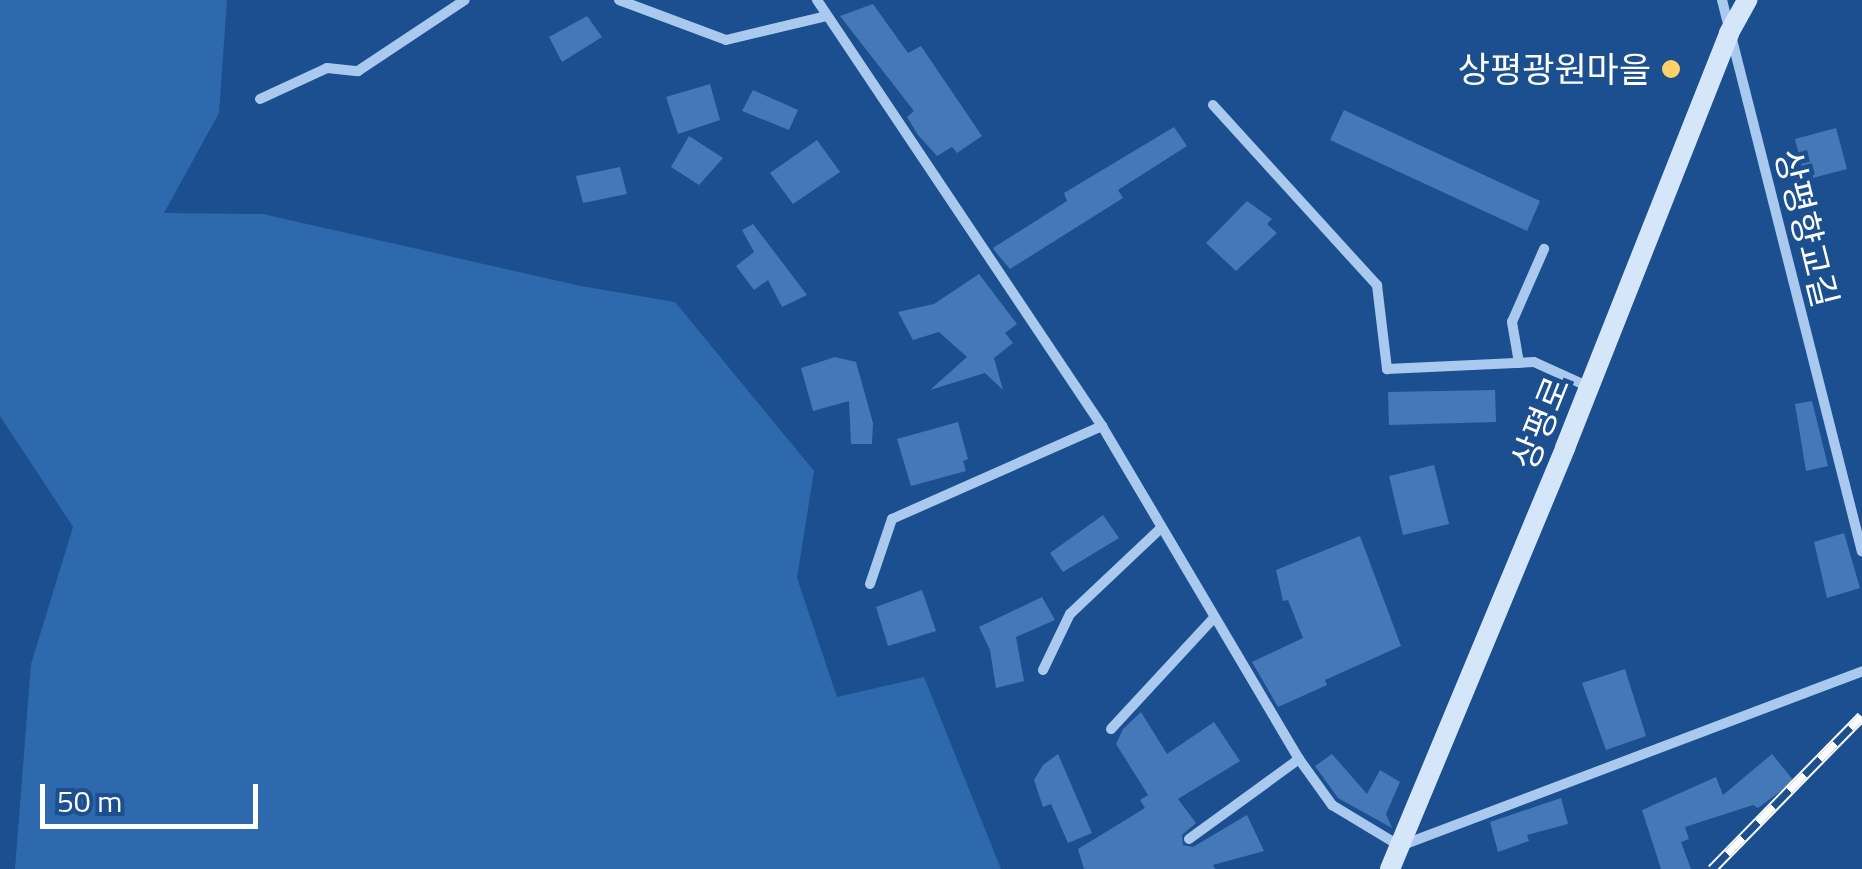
<!DOCTYPE html>
<meta charset="utf-8">
<style>
body{margin:0}
#map{position:relative;width:1862px;height:869px;overflow:hidden;background:#1b4f8f;font-family:"Titillium Web","Noto Sans KR",sans-serif}
div>[style]{position:absolute}
.green>*{inset:0;background:#2e69ad}
.building>*{inset:0;background:#4478b7}
.minor>*{height:10px;margin:-5px;padding:0 5px;transform-origin:5px;border-radius:5px;background:#a9c9ee}
.secondary>*{height:20px;margin:-10px;padding:0 10px;transform-origin:10px;border-radius:10px;background:#d6e6fa}
.rail>*{height:11px;margin-top:-5.5px;transform-origin:0;background:repeating-linear-gradient(90deg,#1b4f8f 0 22px,#fff 0 44px);box-sizing:border-box;border-block:2px solid #fff}
.dots>*{width:28px;height:28px;translate:-50% -50%;box-sizing:border-box;border:5px solid #1b4f8f;border-radius:50%}
span{translate:-50% -50%;white-space:nowrap;text-align:center;line-height:1.15;-webkit-text-stroke:9px #1b4f8f;paint-order:stroke}
.poi-label{font-size:35px;color:#fff}
.right{translate:-100% -50%;text-align:right}
.street-label{font-size:35px;color:#fff}
.scale{position:absolute;left:40px;top:784px;width:218px;height:45px;box-sizing:border-box;border:5px solid #fff;border-top:0;padding-left:12px;font-size:30px;line-height:35px;white-space:nowrap;color:#fff;-webkit-text-stroke:8px #1b4f8f;paint-order:stroke}
</style>
<div id="map">
<div class="green">
<div style="clip-path:polygon(0 0,227px 0,219px 113px,164px 213px,263px 214px,581px 286px,675px 302px,814px 471px,797px 578px,837px 697px,924px 677px,1001px 869px,15px 869px,31px 664px,73px 527px,0 416px)"></div>
</div>
<div class="building">
<div style="clip-path:polygon(873px 4px,908px 53px,921px 46px,982px 136px,957px 153px,952px 147px,937px 156px,918px 135px,907px 117px,914px 111px,840px 16px)"></div>
<div style="clip-path:polygon(587px 16px,602px 37px,562px 62px,549px 37px)"></div>
<div style="clip-path:polygon(710px 84px,720px 120px,678px 134px,666px 97px)"></div>
<div style="clip-path:polygon(753px 90px,798px 110px,789px 130px,742px 111px)"></div>
<div style="clip-path:polygon(1344px 110px,1540px 201px,1527px 231px,1330px 140px)"></div>
<div style="clip-path:polygon(1174px 127px,1187px 146px,1118px 190px,1123px 198px,1010px 269px,998px 255px,993px 248px,1067px 201px,1064px 193px)"></div>
<div style="clip-path:polygon(1836px 128px,1847px 169px,1805px 180px,1795px 139px)"></div>
<div style="clip-path:polygon(689px 136px,723px 158px,699px 185px,671px 167px)"></div>
<div style="clip-path:polygon(817px 140px,840px 172px,793px 204px,770px 173px)"></div>
<div style="clip-path:polygon(620px 167px,627px 194px,583px 203px,576px 176px)"></div>
<div style="clip-path:polygon(1247px 201px,1272px 219px,1267px 224px,1277px 233px,1236px 271px,1206px 243px)"></div>
<div style="clip-path:polygon(753px 224px,782px 262px,807px 295px,782px 307px,768px 280px,754px 290px,736px 266px,754px 252px,742px 230px)"></div>
<div style="clip-path:polygon(979px 274px,1017px 324px,1005px 333px,1013px 343px,994px 358px,1003px 390px,985px 373px,930px 390px,967px 357px,939px 332px,913px 340px,898px 312px,934px 304px)"></div>
<div style="clip-path:polygon(835px 357px,856px 362px,873px 423px,872px 444px,851px 444px,849px 401px,813px 411px,801px 368px)"></div>
<div style="clip-path:polygon(1495px 390px,1496px 422px,1389px 425px,1388px 392px)"></div>
<div style="clip-path:polygon(1812px 401px,1828px 466px,1806px 471px,1795px 404px)"></div>
<div style="clip-path:polygon(958px 422px,968px 459px,963px 461px,966px 471px,911px 486px,897px 439px)"></div>
<div style="clip-path:polygon(1434px 465px,1449px 524px,1403px 535px,1389px 476px)"></div>
<div style="clip-path:polygon(1103px 515px,1119px 538px,1063px 572px,1050px 553px)"></div>
<div style="clip-path:polygon(1844px 533px,1860px 588px,1827px 598px,1814px 542px)"></div>
<div style="clip-path:polygon(1360px 536px,1401px 646px,1325px 680px,1327px 685px,1278px 707px,1252px 662px,1303px 638px,1288px 600px,1283px 601px,1276px 570px)"></div>
<div style="clip-path:polygon(922px 590px,936px 631px,888px 646px,876px 607px)"></div>
<div style="clip-path:polygon(1042px 597px,1055px 620px,1016px 637px,1024px 681px,996px 688px,990px 650px,979px 627px)"></div>
<div style="clip-path:polygon(1625px 669px,1646px 736px,1606px 750px,1582px 683px)"></div>
<div style="clip-path:polygon(1141px 712px,1167px 754px,1214px 722px,1240px 761px,1178px 799px,1196px 823px,1182px 835px,1183px 845px,1193px 847px,1247px 815px,1264px 851px,1213px 865px,1215px 869px,1084px 869px,1078px 849px,1145px 808px,1140px 800px,1148px 795px,1116px 744px,1123px 729px)"></div>
<div style="clip-path:polygon(1058px 754px,1092px 833px,1068px 843px,1051px 804px,1043px 807px,1034px 780px,1043px 765px)"></div>
<div style="clip-path:polygon(1332px 754px,1367px 794px,1380px 770px,1400px 782px,1386px 814px,1392px 828px,1338px 798px,1315px 766px)"></div>
<div style="clip-path:polygon(1772px 754px,1794px 781px,1758px 808px,1753px 805px,1685px 827px,1689px 839px,1681px 842px,1691px 869px,1661px 869px,1642px 810px,1716px 777px,1723px 795px)"></div>
<div style="clip-path:polygon(1561px 798px,1568px 824px,1527px 835px,1529px 841px,1498px 852px,1490px 822px)"></div>
</div>
<div class="minor">
<div style="left:619px;top:0;width:114px;rotate:20.5deg"></div>
<div style="left:726px;top:40px;width:104px;rotate:-13.4deg"></div>
<div style="left:817px;top:0;width:513px;rotate:56.22deg"></div>
<div style="left:1102px;top:426px;width:387px;rotate:59.4deg"></div>
<div style="left:1299px;top:759px;width:57px;rotate:54.3deg"></div>
<div style="left:1332px;top:805px;width:79px;rotate:31.1deg"></div>
<div style="left:1400px;top:846px;width:494px;rotate:-20.7deg"></div>
<div style="left:1722px;top:0;width:569px;rotate:75.77deg"></div>
<div style="left:260px;top:99px;width:74px;rotate:-24.8deg"></div>
<div style="left:327px;top:68px;width:31px;rotate:6deg"></div>
<div style="left:358px;top:71px;width:128px;rotate:-33.6deg"></div>
<div style="left:1213px;top:105px;width:244px;rotate:47.7deg"></div>
<div style="left:1377px;top:285px;width:85px;rotate:83.2deg"></div>
<div style="left:1387px;top:369px;width:147px;rotate:-2.7deg"></div>
<div style="left:1534px;top:362px;width:60px;rotate:24.4deg"></div>
<div style="left:1519px;top:363px;width:42px;rotate:-99.7deg"></div>
<div style="left:1512px;top:322px;width:80px;rotate:-66.3deg"></div>
<div style="left:870px;top:584px;width:69px;rotate:-71.3deg"></div>
<div style="left:892px;top:519px;width:230px;rotate:-23.9deg"></div>
<div style="left:1043px;top:670px;width:62px;rotate:-64.3deg"></div>
<div style="left:1070px;top:614px;width:124px;rotate:-43.4deg"></div>
<div style="left:1111px;top:729px;width:150px;rotate:-47.2deg"></div>
<div style="left:1189px;top:839px;width:136px;rotate:-36deg"></div>
</div>
<div class="secondary">
<div style="left:1390px;top:869px;width:456px;rotate:-67.4deg"></div>
<div style="left:1565px;top:448px;width:446px;rotate:-68.4deg"></div>
<div style="left:1729px;top:33px;width:38px;rotate:-61deg"></div>
</div>
<div class="rail">
<div style="left:1712px;top:869px;width:214px;rotate:-45.6deg"></div>
</div>
<div class="dots">
<div style="left:1671px;top:69px;background:#ffd166"></div>
</div>
<div class="poi-label">
<span class="right" style="left:1651px;top:69px">상평광원마을</span>
</div>
<div class="street-label">
<span style="left:1807px;top:228px;rotate:76deg">상평향교길</span>
<span style="left:1540px;top:423px;rotate:-68deg">상평로</span>
</div>
<div class="scale">50 m</div>
</div>
